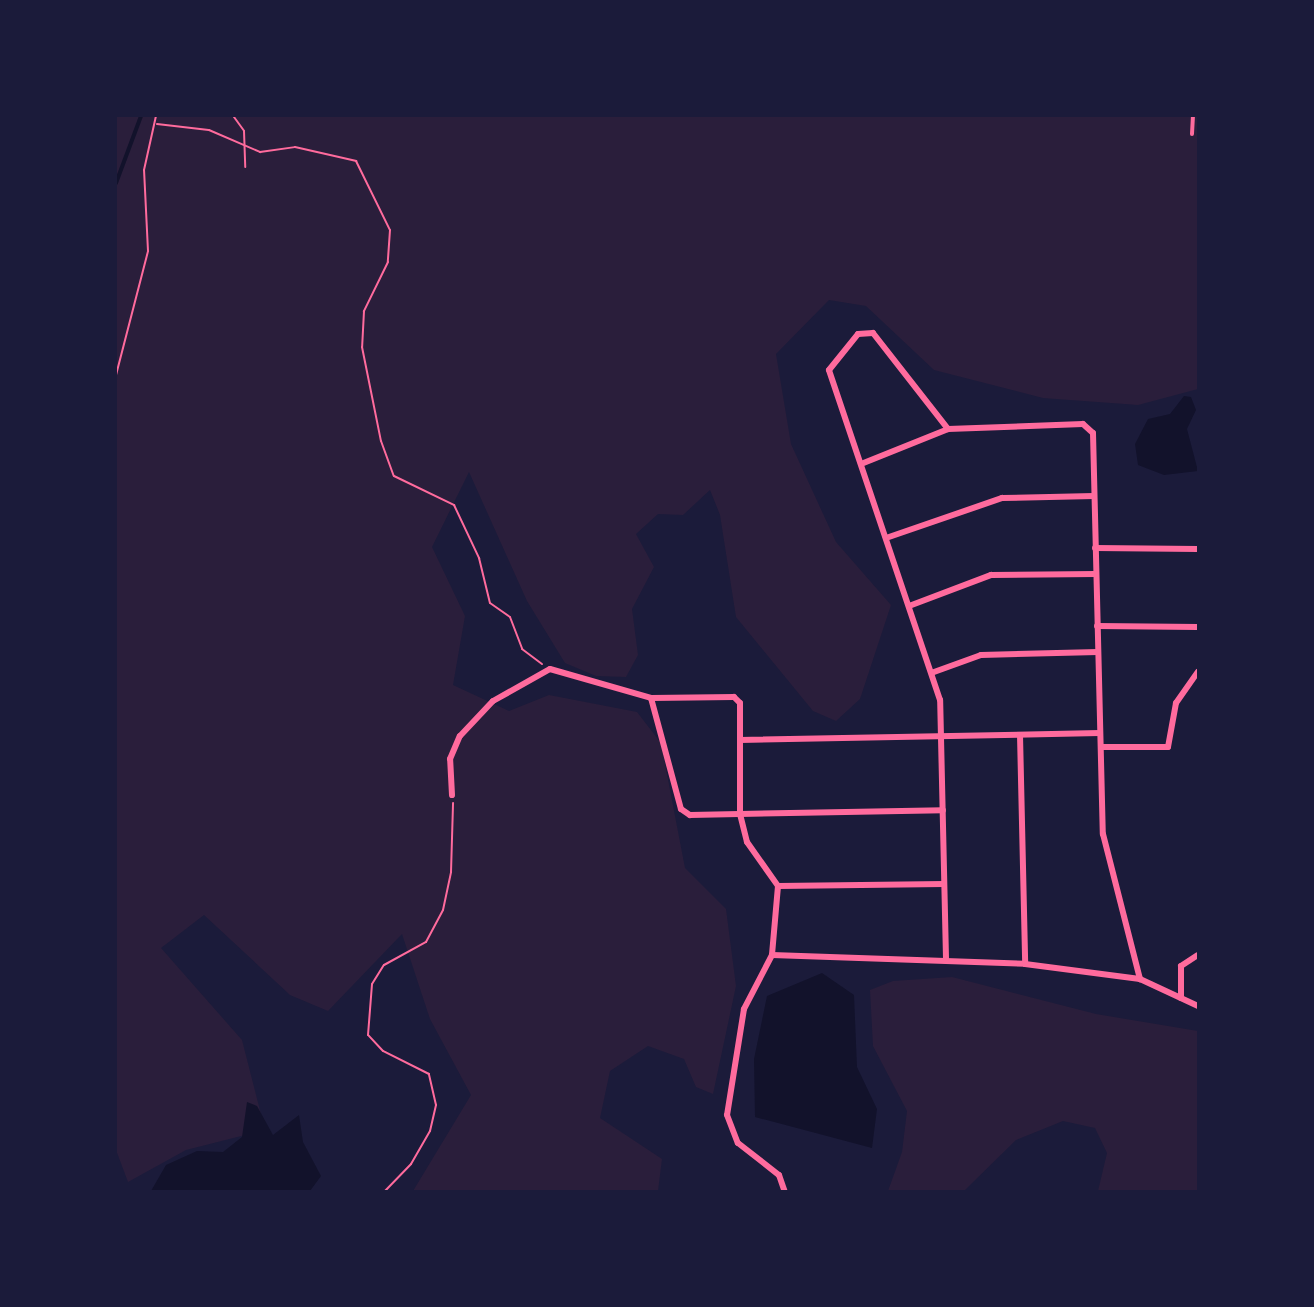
<!DOCTYPE html>
<style>
body{margin:0}
#map{position:relative;width:1314px;height:1307px;overflow:hidden;background:#1b1b3a;font-family:Lora,serif}
div>[style]{position:absolute}
.green>*{inset:0;background:#2a1e3b}
.water>*{inset:0;background:#12122b}
.stream>*{height:4px;margin:-2px;padding:0 2px;transform-origin:2px;border-radius:2px;background:#12122b}
.path>*{height:2px;margin:-1px;padding:0 1px;transform-origin:1px;border-radius:1px;background:#ff6b9d}
.service>*{height:4px;margin:-2px;padding:0 2px;transform-origin:2px;border-radius:2px;background:#ff6b9d}
.minor>*{height:6px;margin:-3px;padding:0 3px;transform-origin:3px;border-radius:3px;background:#ff6b9d}
span{translate:-50% -50%;white-space:nowrap;text-align:center;line-height:1.15;-webkit-text-stroke:5px #1b1b3a;paint-order:stroke}
.frame{position:absolute;inset:0;border:117px solid #1b1b3a;pointer-events:none}
</style>
<div id="map">
<div class="green">
<div style="clip-path:polygon(116px 116px,1198px 116px,1198px 389px,1138px 405px,1043px 398px,934px 370px,866px 306px,829px 300px,776px 354px,791px 444px,836px 542px,891px 605px,860px 699px,836px 721px,813px 711px,736px 617px,720px 515px,710px 490px,683px 515px,658px 514px,636px 534px,654px 567px,632px 609px,638px 655px,626px 677px,596px 676px,565px 663px,527px 601px,469px 472px,432px 547px,465px 616px,453px 685px,509px 711px,549px 695px,637px 712px,661px 743px,685px 868px,726px 909px,736px 986px,713px 1094px,696px 1087px,684px 1059px,648px 1046px,610px 1071px,600px 1118px,662px 1159px,658px 1191px,413px 1191px,471px 1095px,430px 1019px,402px 934px,328px 1011px,290px 995px,204px 915px,161px 948px,242px 1040px,265px 1130px,186px 1150px,128px 1182px,116px 1150px)"></div>
<div style="clip-path:polygon(952px 977px,1096px 1014px,1198px 1031px,1198px 1191px,1098px 1191px,1107px 1153px,1095px 1128px,1063px 1121px,1016px 1140px,964px 1191px,888px 1191px,902px 1152px,907px 1111px,873px 1046px,870px 990px,893px 981px)"></div>
</div>
<div class="water">
<div style="clip-path:polygon(1184px 396px,1191px 397px,1196px 410px,1187px 429px,1198px 471px,1164px 475px,1138px 465px,1135px 444px,1148px 419px,1170px 414px)"></div>
<div style="clip-path:polygon(822px 973px,854px 995px,857px 1067px,877px 1109px,872px 1148px,755px 1117px,754px 1059px,767px 996px)"></div>
<div style="clip-path:polygon(247px 1102px,257px 1106px,273px 1135px,299px 1115px,303px 1142px,321px 1176px,310px 1191px,151px 1191px,166px 1165px,197px 1151px,223px 1152px,242px 1137px)"></div>
</div>
<div class="stream">
<div style="left:116px;top:183px;width:72px;rotate:-69.5deg"></div>
</div>
<div class="path">
<div style="left:234px;top:117px;width:17px;rotate:54deg"></div>
<div style="left:244px;top:131px;width:36px;rotate:88deg"></div>
<div style="left:157px;top:124px;width:52px;rotate:6.6deg"></div>
<div style="left:209px;top:130px;width:56px;rotate:23.3deg"></div>
<div style="left:260px;top:152px;width:35px;rotate:-8deg"></div>
<div style="left:295px;top:147px;width:63px;rotate:12.9deg"></div>
<div style="left:356px;top:161px;width:77px;rotate:63.8deg"></div>
<div style="left:390px;top:230px;width:32px;rotate:94deg"></div>
<div style="left:388px;top:262px;width:55px;rotate:116.1deg"></div>
<div style="left:364px;top:311px;width:36px;rotate:93deg"></div>
<div style="left:362px;top:347px;width:96px;rotate:78.6deg"></div>
<div style="left:381px;top:441px;width:37px;rotate:70deg"></div>
<div style="left:394px;top:476px;width:67px;rotate:25.8deg"></div>
<div style="left:454px;top:505px;width:59px;rotate:64.7deg"></div>
<div style="left:479px;top:558px;width:46px;rotate:76.3deg"></div>
<div style="left:490px;top:603px;width:24px;rotate:35deg"></div>
<div style="left:510px;top:617px;width:34px;rotate:69deg"></div>
<div style="left:522px;top:649px;width:25px;rotate:37deg"></div>
<div style="left:116px;top:375px;width:128px;rotate:-75.5deg"></div>
<div style="left:148px;top:251px;width:81px;rotate:-92.8deg"></div>
<div style="left:144px;top:170px;width:55px;rotate:-77.5deg"></div>
<div style="left:384px;top:1192px;width:39px;rotate:-46deg"></div>
<div style="left:411px;top:1164px;width:38px;rotate:-60deg"></div>
<div style="left:430px;top:1131px;width:27px;rotate:-77deg"></div>
<div style="left:436px;top:1105px;width:32px;rotate:-103deg"></div>
<div style="left:429px;top:1074px;width:51px;rotate:-153.4deg"></div>
<div style="left:383px;top:1051px;width:22px;rotate:-133deg"></div>
<div style="left:368px;top:1035px;width:51px;rotate:-85.5deg"></div>
<div style="left:372px;top:984px;width:22px;rotate:-58deg"></div>
<div style="left:384px;top:965px;width:48px;rotate:-28.7deg"></div>
<div style="left:426px;top:942px;width:36px;rotate:-62deg"></div>
<div style="left:443px;top:910px;width:39px;rotate:-78deg"></div>
<div style="left:451px;top:872px;width:69px;rotate:-88.3deg"></div>
</div>
<div class="service">
<div style="left:1192px;top:134px;width:18px;rotate:-87deg"></div>
</div>
<div class="minor">
<div style="left:861px;top:464px;width:94px;rotate:-21.9deg"></div>
<div style="left:948px;top:429px;width:135px;rotate:-2.1deg"></div>
<div style="left:1083px;top:424px;width:13px;rotate:42deg"></div>
<div style="left:1093px;top:433px;width:401px;rotate:88.6deg"></div>
<div style="left:1103px;top:834px;width:150px;rotate:75.7deg"></div>
<div style="left:886px;top:538px;width:123px;rotate:-19deg"></div>
<div style="left:1002px;top:498px;width:92px;rotate:-1.2deg"></div>
<div style="left:1095px;top:548px;width:103px;rotate:0.6deg"></div>
<div style="left:909px;top:606px;width:88px;rotate:-20.7deg"></div>
<div style="left:991px;top:575px;width:105px;rotate:-0.5deg"></div>
<div style="left:1097px;top:626px;width:101px;rotate:0.6deg"></div>
<div style="left:934px;top:672px;width:50px;rotate:-19.9deg"></div>
<div style="left:981px;top:655px;width:117px;rotate:-1.5deg"></div>
<div style="left:651px;top:698px;width:115px;rotate:74.9deg"></div>
<div style="left:681px;top:809px;width:11px;rotate:34deg"></div>
<div style="left:690px;top:815px;width:253px;rotate:-1.1deg"></div>
<div style="left:1020px;top:735px;width:229px;rotate:88.7deg"></div>
<div style="left:740px;top:740px;width:360px;rotate:-1.1deg"></div>
<div style="left:1101px;top:747px;width:67px"></div>
<div style="left:1168px;top:747px;width:45px;rotate:-79.7deg"></div>
<div style="left:1176px;top:703px;width:38px;rotate:-55deg"></div>
<div style="left:452px;top:795px;width:36px;rotate:-93deg"></div>
<div style="left:450px;top:759px;width:25px;rotate:-67deg"></div>
<div style="left:460px;top:736px;width:48px;rotate:-46.7deg"></div>
<div style="left:493px;top:701px;width:65px;rotate:-29.3deg"></div>
<div style="left:550px;top:669px;width:105px;rotate:16deg"></div>
<div style="left:651px;top:698px;width:83px;rotate:-0.7deg"></div>
<div style="left:734px;top:697px;width:8px;rotate:45deg"></div>
<div style="left:740px;top:703px;width:111px;rotate:90deg"></div>
<div style="left:740px;top:814px;width:29px;rotate:76deg"></div>
<div style="left:747px;top:842px;width:54px;rotate:54.8deg"></div>
<div style="left:778px;top:886px;width:69px;rotate:95deg"></div>
<div style="left:772px;top:955px;width:61px;rotate:117.4deg"></div>
<div style="left:744px;top:1009px;width:107px;rotate:99.1deg"></div>
<div style="left:727px;top:1115px;width:30px;rotate:69deg"></div>
<div style="left:738px;top:1143px;width:52px;rotate:38deg"></div>
<div style="left:779px;top:1175px;width:18px;rotate:71deg"></div>
<div style="left:778px;top:886px;width:166px;rotate:-0.7deg"></div>
<div style="left:772px;top:955px;width:253px;rotate:2deg"></div>
<div style="left:1025px;top:964px;width:116px;rotate:7.4deg"></div>
<div style="left:1140px;top:979px;width:64px;rotate:25deg"></div>
<div style="left:946px;top:958px;width:258px;rotate:-91.3deg"></div>
<div style="left:940px;top:700px;width:348px;rotate:-108.6deg"></div>
<div style="left:829px;top:370px;width:46px;rotate:-51.1deg"></div>
<div style="left:858px;top:334px;width:15px;rotate:-4deg"></div>
<div style="left:873px;top:333px;width:122px;rotate:52deg"></div>
<div style="left:1181px;top:998px;width:32px;rotate:-90deg"></div>
<div style="left:1181px;top:966px;width:20px;rotate:-33deg"></div>
</div>
<div class="frame"></div>
</div>
